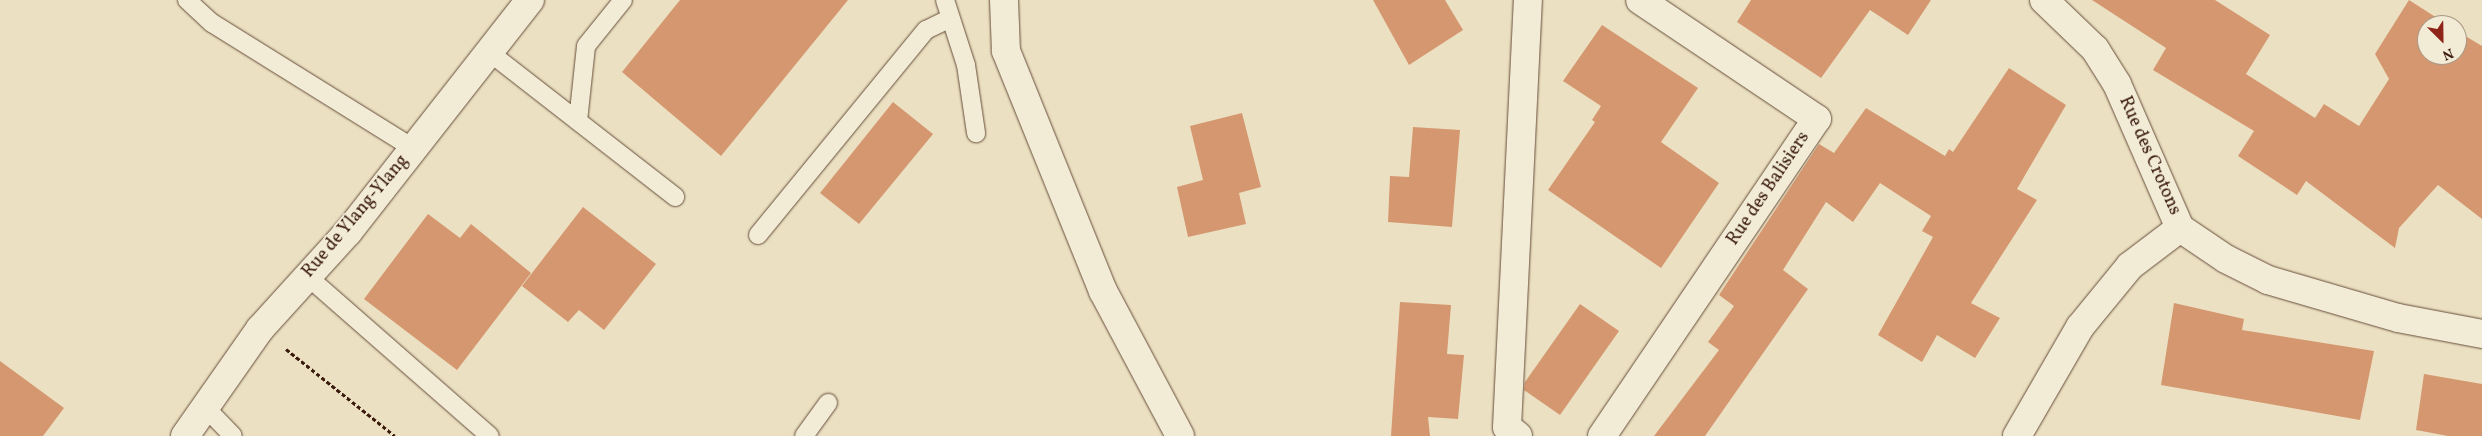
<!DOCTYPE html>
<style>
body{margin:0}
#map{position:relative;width:2482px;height:436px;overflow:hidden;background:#ebe1c2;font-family:Vollkorn,serif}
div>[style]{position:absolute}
.building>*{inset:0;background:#d59770}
.path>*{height:3px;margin-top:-1.5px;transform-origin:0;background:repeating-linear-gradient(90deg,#3b1b0d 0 4px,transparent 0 6.5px)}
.roads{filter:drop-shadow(0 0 1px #674c3a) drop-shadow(0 0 1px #674c3a)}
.service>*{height:18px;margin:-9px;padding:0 9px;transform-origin:9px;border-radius:9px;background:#f2ecd7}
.minor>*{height:28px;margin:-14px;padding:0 14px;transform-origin:14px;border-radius:14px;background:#f2ecd7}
.tertiary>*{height:28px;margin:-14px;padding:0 14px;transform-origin:14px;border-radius:14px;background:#f2ecd7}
span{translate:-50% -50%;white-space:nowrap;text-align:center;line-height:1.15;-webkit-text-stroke:4px #f2ecd7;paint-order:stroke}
.street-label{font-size:18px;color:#3b1b0d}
.north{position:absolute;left:2417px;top:15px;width:50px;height:50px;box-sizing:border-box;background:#f2ecd7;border:1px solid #a99886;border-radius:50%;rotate:157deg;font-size:14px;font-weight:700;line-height:20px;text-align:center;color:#3b1b0d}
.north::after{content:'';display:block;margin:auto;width:18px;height:22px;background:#8f2418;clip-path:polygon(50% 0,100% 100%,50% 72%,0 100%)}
</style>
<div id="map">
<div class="building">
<div style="clip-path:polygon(680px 0,848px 0,721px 156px,622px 72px)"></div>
<div style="clip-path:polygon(1373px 0,1445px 0,1463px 30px,1409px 65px)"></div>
<div style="clip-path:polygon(1751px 0,1931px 0,1908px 35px,1870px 10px,1821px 78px,1737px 22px)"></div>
<div style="clip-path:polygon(2092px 0,2215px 0,2270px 35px,2246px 74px,2315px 118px,2324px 104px,2359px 126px,2389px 79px,2375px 54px,2409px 0,2448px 25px,2427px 25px,2427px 55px,2457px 55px,2457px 31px,2482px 46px,2482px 219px,2438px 185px,2399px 228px,2395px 248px,2306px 181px,2297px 195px,2238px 156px,2254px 131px,2153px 70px,2166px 48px)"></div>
<div style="clip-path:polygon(1602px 25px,1698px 88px,1661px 142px,1719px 183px,1661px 268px,1548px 190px,1595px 122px,1592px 120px,1601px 106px,1563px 81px)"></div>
<div style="clip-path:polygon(2009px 68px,2066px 105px,2017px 189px,2037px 200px,1971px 303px,2000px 318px,1975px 358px,1937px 335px,1922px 362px,1878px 335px,1933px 237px,1922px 231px,1931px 216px,1880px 183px,1853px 222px,1826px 202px,1783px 270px,1808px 289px,1705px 436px,1654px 436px,1719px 350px,1708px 342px,1734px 306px,1719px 295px,1819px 144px,1834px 153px,1866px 108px,1945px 156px,1949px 149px,1953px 152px)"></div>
<div style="clip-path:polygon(893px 102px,933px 134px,859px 224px,820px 193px)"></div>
<div style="clip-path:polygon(1242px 113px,1261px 187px,1239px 193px,1246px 224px,1188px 237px,1177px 187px,1203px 180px,1190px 126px)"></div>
<div style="clip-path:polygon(1413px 127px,1460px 130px,1452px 227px,1388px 222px,1390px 176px,1409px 177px)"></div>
<div style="clip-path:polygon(583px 207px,656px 264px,604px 330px,579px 310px,568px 322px,522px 286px)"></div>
<div style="clip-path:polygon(428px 214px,460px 238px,471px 224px,531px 273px,457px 370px,364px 299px)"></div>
<div style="clip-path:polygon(1400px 302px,1451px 305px,1447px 354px,1464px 355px,1458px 419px,1428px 417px,1430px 436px,1391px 436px)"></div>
<div style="clip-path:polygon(2174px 303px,2244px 319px,2242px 330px,2374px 351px,2360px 420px,2161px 385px)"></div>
<div style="clip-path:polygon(1580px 304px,1619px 331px,1560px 415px,1524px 390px,1525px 382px)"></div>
<div style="clip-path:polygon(0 361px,64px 408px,43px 436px,0 436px)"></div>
<div style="clip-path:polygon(2424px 374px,2482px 384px,2482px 436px,2448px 436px,2416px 430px)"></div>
</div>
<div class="path">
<div style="left:286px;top:349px;width:139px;rotate:38.6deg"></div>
</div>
<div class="roads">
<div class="service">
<div style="left:187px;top:0;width:34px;rotate:43deg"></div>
<div style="left:212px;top:23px;width:237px;rotate:31.9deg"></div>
<div style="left:945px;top:0;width:68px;rotate:72.1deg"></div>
<div style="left:966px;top:65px;width:69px;rotate:81.6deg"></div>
<div style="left:489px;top:52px;width:236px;rotate:37.9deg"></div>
<div style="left:578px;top:121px;width:75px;rotate:-83.9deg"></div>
<div style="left:586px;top:46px;width:59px;rotate:-51.2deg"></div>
<div style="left:758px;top:235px;width:265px;rotate:-50.7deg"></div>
<div style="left:926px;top:30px;width:25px;rotate:-26deg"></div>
<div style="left:307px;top:276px;width:243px;rotate:41.2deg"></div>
<div style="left:205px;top:407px;width:40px;rotate:46deg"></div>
<div style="left:804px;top:436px;width:41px;rotate:-54deg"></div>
</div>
<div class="minor">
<div style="left:1004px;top:0;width:51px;rotate:87.8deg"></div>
<div style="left:1006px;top:51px;width:259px;rotate:68deg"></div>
<div style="left:1103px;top:291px;width:164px;rotate:62deg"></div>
<div style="left:2044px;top:0;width:71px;rotate:43.9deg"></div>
<div style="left:2095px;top:49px;width:41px;rotate:57.8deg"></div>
<div style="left:2117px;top:84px;width:157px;rotate:66.4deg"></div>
<div style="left:2180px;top:228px;width:55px;rotate:34deg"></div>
<div style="left:2226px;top:259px;width:47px;rotate:26.6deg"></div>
<div style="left:2268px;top:280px;width:135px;rotate:16.3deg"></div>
<div style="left:2398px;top:318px;width:86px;rotate:10.8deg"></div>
<div style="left:1518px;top:436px;width:14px;rotate:-141deg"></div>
<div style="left:1507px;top:427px;width:428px;rotate:-87.2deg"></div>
<div style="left:1602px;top:436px;width:383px;rotate:-55.9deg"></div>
<div style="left:1817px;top:119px;width:213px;rotate:-146.1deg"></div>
<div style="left:2017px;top:436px;width:126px;rotate:-60deg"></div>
<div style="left:2080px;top:327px;width:79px;rotate:-50.7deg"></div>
<div style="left:2130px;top:266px;width:63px;rotate:-37.2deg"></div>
</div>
<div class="tertiary">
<div style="left:185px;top:436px;width:131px;rotate:-55deg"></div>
<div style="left:260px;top:329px;width:131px;rotate:-47.8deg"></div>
<div style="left:348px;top:232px;width:295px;rotate:-51.9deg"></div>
</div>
</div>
<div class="street-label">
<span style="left:2149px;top:156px;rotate:66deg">Rue des Crotons</span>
<span style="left:1769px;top:189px;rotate:-56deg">Rue des Balisiers</span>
<span style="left:356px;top:217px;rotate:-50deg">Rue de Ylang-Ylang</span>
</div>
<div class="north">N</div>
</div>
